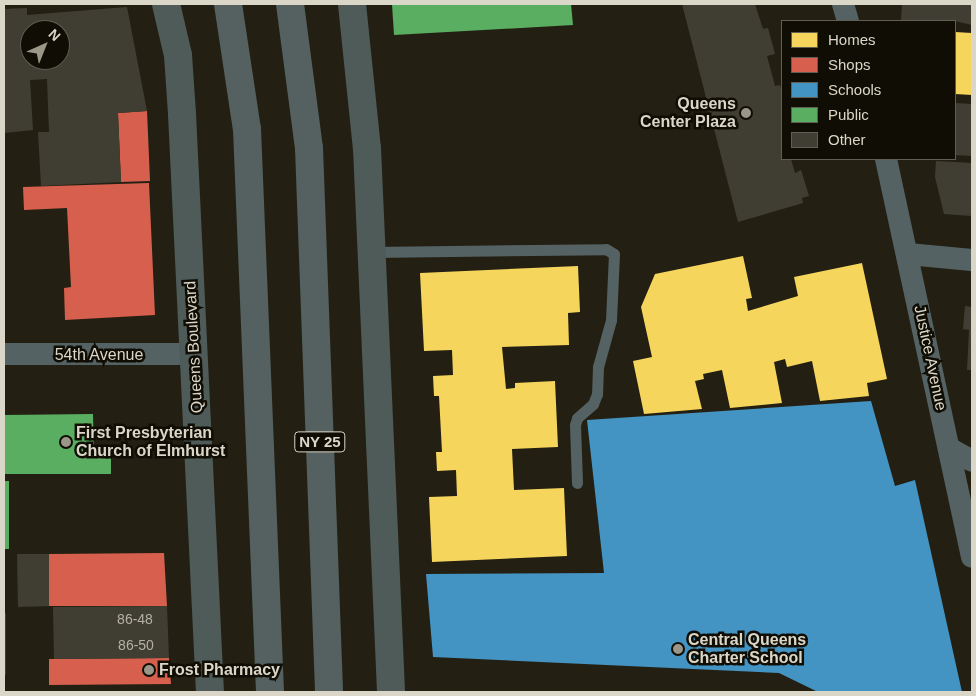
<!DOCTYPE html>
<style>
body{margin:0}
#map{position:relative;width:976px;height:696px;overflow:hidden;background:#232013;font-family:Arial,sans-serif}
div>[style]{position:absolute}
.homes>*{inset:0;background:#f6d55c}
.shops>*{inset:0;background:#d6604d}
.schools>*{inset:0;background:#4393c3}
.public>*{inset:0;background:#5aae61}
.building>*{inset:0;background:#403e33}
.lane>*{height:11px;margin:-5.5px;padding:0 5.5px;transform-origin:5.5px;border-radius:5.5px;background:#556264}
.street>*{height:22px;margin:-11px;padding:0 11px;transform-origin:11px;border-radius:11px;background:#556264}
.secondary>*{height:28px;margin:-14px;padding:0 14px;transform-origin:14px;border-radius:14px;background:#4e5b59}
.primary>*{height:28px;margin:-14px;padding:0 14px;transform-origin:14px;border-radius:14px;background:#546160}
.dots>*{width:14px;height:14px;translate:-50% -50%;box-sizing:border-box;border:2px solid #100d04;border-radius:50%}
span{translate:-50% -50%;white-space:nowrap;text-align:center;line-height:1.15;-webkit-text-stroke:5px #100d04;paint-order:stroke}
.number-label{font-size:14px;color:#b4b1a4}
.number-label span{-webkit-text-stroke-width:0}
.shield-label span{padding:1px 4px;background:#100d04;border:1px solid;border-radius:4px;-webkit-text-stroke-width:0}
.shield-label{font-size:15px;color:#dad7c9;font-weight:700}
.poi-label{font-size:16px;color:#dad7c9;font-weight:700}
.right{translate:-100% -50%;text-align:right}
.left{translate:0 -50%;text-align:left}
.street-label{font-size:16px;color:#dad7c9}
.frame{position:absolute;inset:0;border:5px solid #dad7c9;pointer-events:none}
.legend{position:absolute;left:781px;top:20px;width:175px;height:140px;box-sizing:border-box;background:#100d04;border:1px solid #615e53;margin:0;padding:6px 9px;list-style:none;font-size:15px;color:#dad7c9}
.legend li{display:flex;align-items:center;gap:10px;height:25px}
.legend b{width:25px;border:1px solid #615e53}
.north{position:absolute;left:20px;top:20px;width:50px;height:50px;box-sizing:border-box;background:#100d04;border:1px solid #615e53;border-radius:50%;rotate:44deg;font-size:14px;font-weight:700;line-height:20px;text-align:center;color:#dad7c9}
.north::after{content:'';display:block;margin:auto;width:18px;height:22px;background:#9a9789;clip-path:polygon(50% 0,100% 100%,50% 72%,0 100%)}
</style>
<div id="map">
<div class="homes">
<div style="clip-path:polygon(955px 32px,972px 33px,972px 95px,955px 94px)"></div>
<div style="clip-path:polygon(743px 256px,752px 298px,746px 299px,748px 311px,798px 296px,794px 277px,862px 263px,887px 379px,867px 383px,869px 396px,820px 401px,812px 361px,787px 367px,785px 359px,774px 362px,782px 403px,730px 408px,722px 370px,703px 374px,704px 379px,695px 381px,702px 409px,644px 414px,633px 361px,652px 357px,641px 307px,655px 274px)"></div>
<div style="clip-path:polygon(578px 266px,580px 312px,568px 313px,569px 345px,502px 347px,506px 389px,515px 388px,515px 383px,555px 381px,558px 447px,512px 449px,514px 490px,564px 488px,567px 556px,432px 562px,429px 497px,457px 496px,456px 470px,437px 471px,436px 452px,442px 452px,439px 396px,434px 396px,433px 376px,453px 375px,452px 350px,424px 351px,420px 273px)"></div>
</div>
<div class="shops">
<div style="clip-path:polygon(147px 111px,150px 181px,121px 182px,118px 113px)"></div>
<div style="clip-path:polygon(149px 183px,155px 315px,65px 320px,64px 288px,71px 287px,67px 208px,24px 210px,23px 187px)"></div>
<div style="clip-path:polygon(164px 553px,167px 606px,49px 606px,49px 554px)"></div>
<div style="clip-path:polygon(169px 658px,171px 684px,49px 685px,49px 659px)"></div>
</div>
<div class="schools">
<div style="clip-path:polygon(871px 401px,895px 486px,915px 480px,962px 692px,818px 692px,779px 673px,433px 657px,426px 574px,604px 573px,587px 420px)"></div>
</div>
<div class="public">
<div style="clip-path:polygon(392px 4px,571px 4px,573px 25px,394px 35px)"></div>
<div style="clip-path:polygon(93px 414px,94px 456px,111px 456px,111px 474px,4px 474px,4px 415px)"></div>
<div style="clip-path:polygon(4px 481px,9px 481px,9px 549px,4px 549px)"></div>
</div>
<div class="building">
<div style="clip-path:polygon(682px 4px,755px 4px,763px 29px,768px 28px,775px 54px,767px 56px,775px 86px,780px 85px,782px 92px,782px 159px,791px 159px,795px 173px,801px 170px,809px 196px,802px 198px,803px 203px,738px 222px)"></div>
<div style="clip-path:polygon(902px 4px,972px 4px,972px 25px,955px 21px,901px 20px)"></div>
<div style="clip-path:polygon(evenodd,127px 7px,147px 111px,118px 113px,121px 182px,41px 186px,38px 132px,49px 132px,47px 79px,30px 80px,33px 130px,4px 133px,4px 9px,27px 8px,27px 15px,127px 7px,30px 30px,60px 30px,60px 60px,30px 60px,30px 30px)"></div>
<div style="clip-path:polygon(955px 103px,972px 104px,972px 156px,955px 155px)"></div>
<div style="clip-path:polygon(936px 161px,972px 163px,972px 216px,944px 214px,935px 177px)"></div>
<div style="clip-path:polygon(965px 306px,972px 307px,972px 370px,967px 370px,969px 330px,963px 329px)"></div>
<div style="clip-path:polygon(17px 554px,49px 554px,49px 606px,18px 607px)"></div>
<div style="clip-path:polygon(167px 606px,169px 658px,54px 659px,53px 607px)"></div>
<div style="clip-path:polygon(4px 613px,6px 613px,6px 675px,4px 675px)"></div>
</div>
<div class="lane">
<div style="left:372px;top:252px;width:234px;rotate:-0.7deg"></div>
<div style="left:606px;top:249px;width:9px;rotate:32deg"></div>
<div style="left:614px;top:254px;width:66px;rotate:92.6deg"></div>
<div style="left:611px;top:320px;width:49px;rotate:105.5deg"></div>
<div style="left:598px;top:367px;width:27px;rotate:92deg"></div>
<div style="left:597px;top:394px;width:11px;rotate:112deg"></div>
<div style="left:593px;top:404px;width:21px;rotate:139deg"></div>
<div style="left:577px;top:418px;width:7px;rotate:106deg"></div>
<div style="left:575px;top:425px;width:58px;rotate:88deg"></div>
</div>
<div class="street">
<div style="left:843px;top:4px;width:18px;rotate:74deg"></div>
<div style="left:886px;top:159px;width:407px;rotate:77.8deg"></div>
<div style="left:908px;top:254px;width:64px;rotate:5.4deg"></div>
<div style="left:4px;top:354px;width:191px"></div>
<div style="left:949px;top:448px;width:26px;rotate:29deg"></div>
</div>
<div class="secondary">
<div style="left:166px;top:4px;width:52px;rotate:76.8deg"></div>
<div style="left:178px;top:55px;width:59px;rotate:86.1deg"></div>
<div style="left:182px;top:114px;width:579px;rotate:87.23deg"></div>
<div style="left:352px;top:4px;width:145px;rotate:84.1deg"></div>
<div style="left:367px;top:148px;width:545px;rotate:87.47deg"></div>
</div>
<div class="primary">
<div style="left:228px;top:4px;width:126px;rotate:81.4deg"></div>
<div style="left:247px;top:129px;width:563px;rotate:87.66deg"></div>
<div style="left:290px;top:4px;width:145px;rotate:82.5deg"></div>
<div style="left:309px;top:148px;width:544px;rotate:87.89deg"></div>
</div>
<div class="dots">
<div style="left:746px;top:113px;background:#9a9789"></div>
<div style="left:66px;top:442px;background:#9a9789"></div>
<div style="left:678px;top:649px;background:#9a9789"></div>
<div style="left:149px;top:670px;background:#9a9789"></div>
</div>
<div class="number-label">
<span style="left:135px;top:619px">86-48</span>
<span style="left:136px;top:645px">86-50</span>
</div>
<div class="shield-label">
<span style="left:320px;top:442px">NY 25</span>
</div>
<div class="poi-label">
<span class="right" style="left:736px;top:113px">Queens<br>Center Plaza</span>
<span class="left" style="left:76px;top:442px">First Presbyterian<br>Church of Elmhurst</span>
<span class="left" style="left:688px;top:649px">Central Queens<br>Charter School</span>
<span class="left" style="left:159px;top:670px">Frost Pharmacy</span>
</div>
<div class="street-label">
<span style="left:194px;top:347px;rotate:-93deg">Queens Boulevard</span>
<span style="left:99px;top:355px">54th Avenue</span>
<span style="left:930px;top:358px;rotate:78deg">Justice Avenue</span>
</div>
<div class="frame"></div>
<ul class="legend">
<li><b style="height:14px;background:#f6d55c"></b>Homes</li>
<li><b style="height:14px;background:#d6604d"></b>Shops</li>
<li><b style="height:14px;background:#4393c3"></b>Schools</li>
<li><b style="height:14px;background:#5aae61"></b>Public</li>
<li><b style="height:14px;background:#403e33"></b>Other</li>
</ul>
<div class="north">N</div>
</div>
